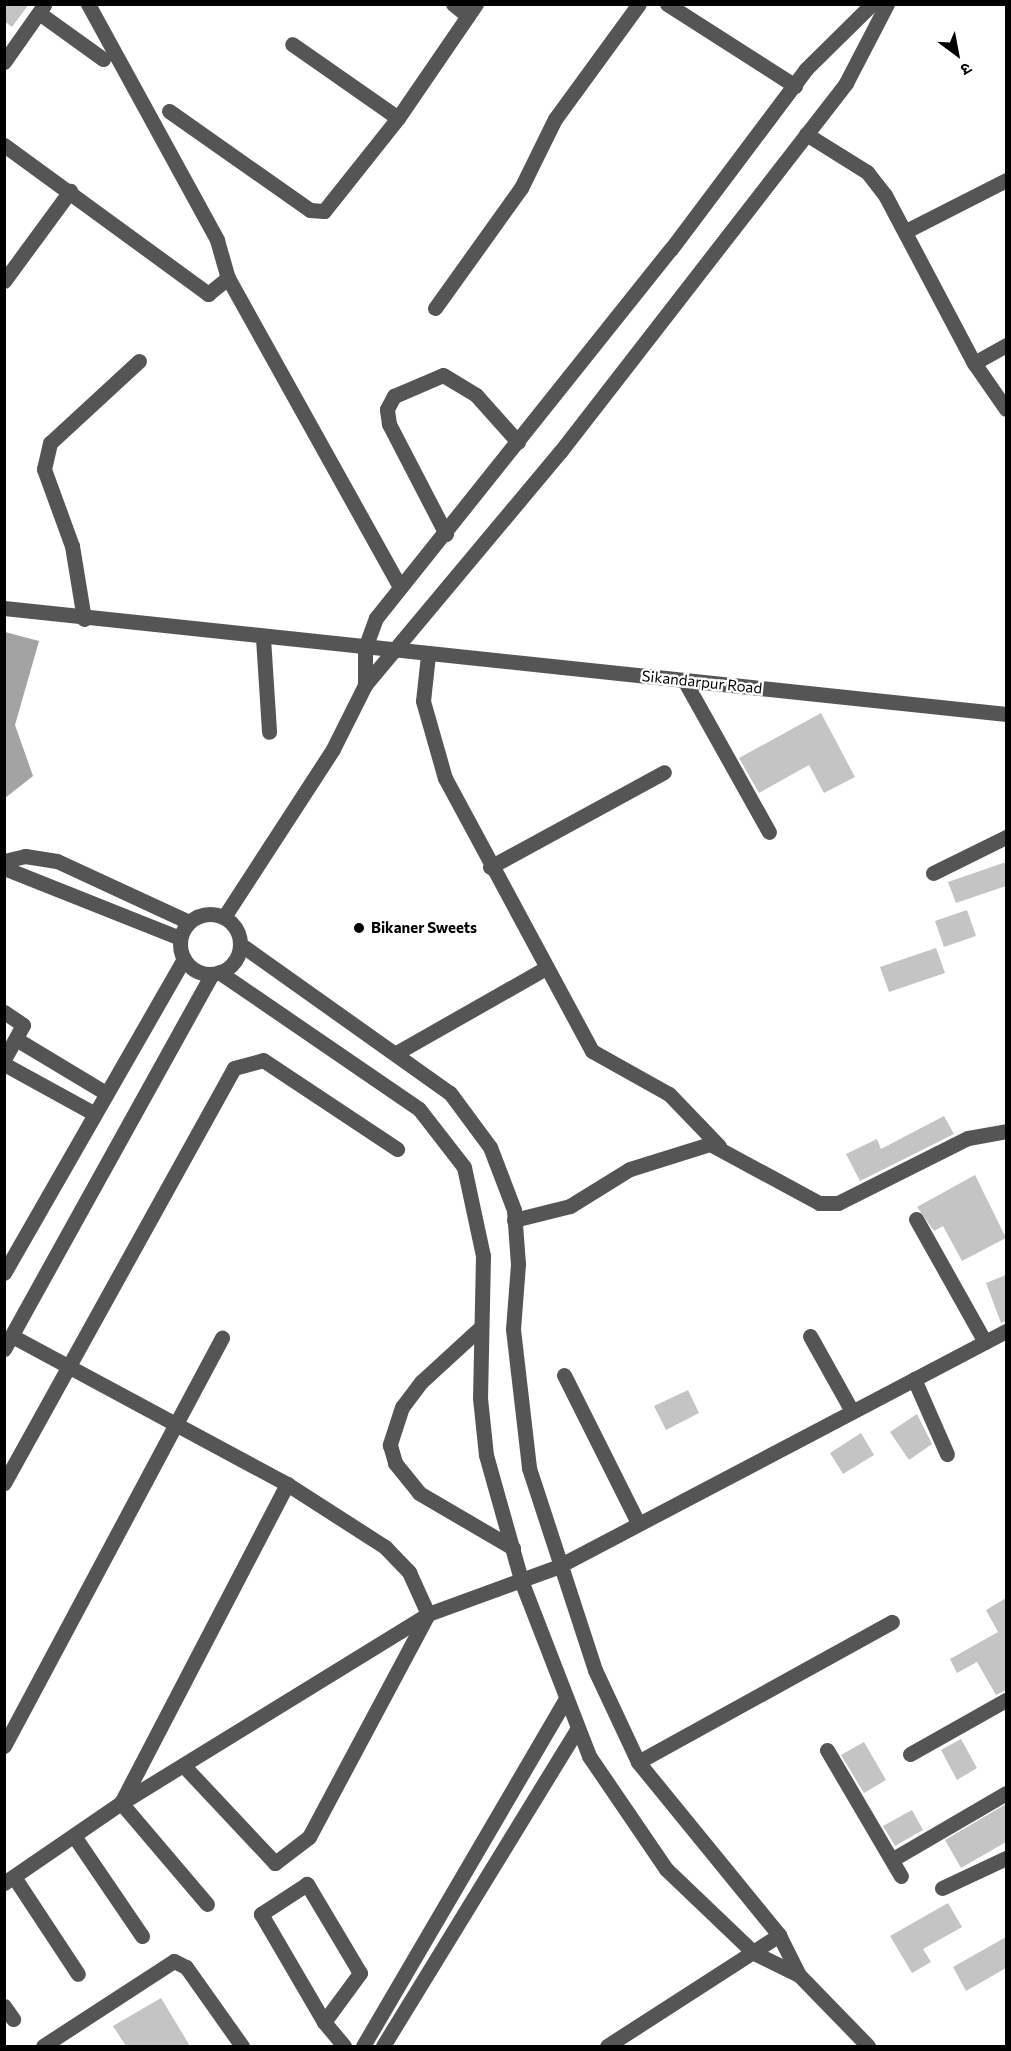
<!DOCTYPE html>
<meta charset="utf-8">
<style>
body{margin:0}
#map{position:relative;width:1011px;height:2051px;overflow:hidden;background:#fff;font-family:Commissioner,"Noto Sans Devanagari",sans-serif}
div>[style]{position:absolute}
.water>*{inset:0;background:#a3a3a3}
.building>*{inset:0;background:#c4c4c4}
.minor>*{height:15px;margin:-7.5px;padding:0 7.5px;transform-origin:7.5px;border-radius:7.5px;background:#555}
.minor>.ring{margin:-7.5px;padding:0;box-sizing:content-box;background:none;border:15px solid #555;border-radius:50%}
.dots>*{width:16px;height:16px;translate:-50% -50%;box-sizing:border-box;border:3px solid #fff;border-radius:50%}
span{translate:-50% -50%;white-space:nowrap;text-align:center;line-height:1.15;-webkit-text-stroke:4.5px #fff;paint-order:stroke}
.street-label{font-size:15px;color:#000}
.poi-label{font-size:15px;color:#000;font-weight:700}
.left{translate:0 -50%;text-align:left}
.frame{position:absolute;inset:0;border:6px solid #000;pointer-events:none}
.north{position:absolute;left:927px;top:24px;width:60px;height:60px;-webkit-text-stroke:4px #fff;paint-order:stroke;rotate:148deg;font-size:16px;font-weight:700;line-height:24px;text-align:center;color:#000}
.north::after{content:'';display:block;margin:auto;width:21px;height:27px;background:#000;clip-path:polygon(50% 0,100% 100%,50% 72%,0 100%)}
</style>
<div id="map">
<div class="water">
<div style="clip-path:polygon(5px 632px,39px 641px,15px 725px,33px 776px,5px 798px)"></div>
</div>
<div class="building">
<div style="clip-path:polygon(4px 4px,29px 4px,12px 27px,4px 21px)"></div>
<div style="clip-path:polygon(821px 713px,855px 777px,824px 793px,809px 765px,759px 793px,739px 758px)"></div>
<div style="clip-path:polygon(1006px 862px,1006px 886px,956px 903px,948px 882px)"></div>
<div style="clip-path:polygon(967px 910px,976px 936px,944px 947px,935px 921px)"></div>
<div style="clip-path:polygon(936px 948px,945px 973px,889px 992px,880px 967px)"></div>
<div style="clip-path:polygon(944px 1116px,954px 1134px,860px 1181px,846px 1154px,877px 1139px,881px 1149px)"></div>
<div style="clip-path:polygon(975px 1175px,1006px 1238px,962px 1261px,943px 1226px,934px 1231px,917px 1207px)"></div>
<div style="clip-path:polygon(1006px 1275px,1006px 1321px,1001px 1323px,986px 1283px)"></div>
<div style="clip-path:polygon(688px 1390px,699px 1413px,666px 1430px,654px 1406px)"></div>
<div style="clip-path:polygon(917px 1414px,932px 1444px,909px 1460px,890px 1432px)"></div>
<div style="clip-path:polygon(861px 1433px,874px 1455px,843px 1474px,830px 1453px)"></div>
<div style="clip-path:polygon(1006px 1598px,1006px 1690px,996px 1695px,977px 1662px,957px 1673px,950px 1659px,998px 1632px,986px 1610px)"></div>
<div style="clip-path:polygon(961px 1739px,977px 1768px,957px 1780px,941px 1750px)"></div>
<div style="clip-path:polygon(864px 1742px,886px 1780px,864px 1793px,841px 1755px)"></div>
<div style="clip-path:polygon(1006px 1804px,1006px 1842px,961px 1868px,945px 1840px)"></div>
<div style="clip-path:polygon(912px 1810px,923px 1830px,895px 1846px,883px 1826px)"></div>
<div style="clip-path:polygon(948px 1903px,962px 1927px,923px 1949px,931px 1962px,912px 1973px,890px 1936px)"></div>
<div style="clip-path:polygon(1006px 1937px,1006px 1968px,966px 1991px,953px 1967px)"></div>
<div style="clip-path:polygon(161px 1998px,190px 2046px,126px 2046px,113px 2026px)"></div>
</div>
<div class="minor">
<div style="left:88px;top:4px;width:269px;rotate:61.3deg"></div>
<div style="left:217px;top:240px;width:40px;rotate:74deg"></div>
<div style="left:228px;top:278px;width:354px;rotate:60.9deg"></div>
<div style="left:453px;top:4px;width:19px;rotate:39deg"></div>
<div style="left:667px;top:4px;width:152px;rotate:32.6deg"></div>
<div style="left:39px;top:13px;width:79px;rotate:35.7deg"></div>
<div style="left:4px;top:62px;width:70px;rotate:-54.9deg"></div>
<div style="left:169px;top:111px;width:172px;rotate:35.1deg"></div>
<div style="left:310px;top:210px;width:14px;rotate:4deg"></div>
<div style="left:324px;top:211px;width:119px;rotate:-51.5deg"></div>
<div style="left:398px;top:118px;width:129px;rotate:-145.1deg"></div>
<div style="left:398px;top:118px;width:138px;rotate:-55.6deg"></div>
<div style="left:806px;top:134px;width:72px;rotate:31.9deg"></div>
<div style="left:867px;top:172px;width:29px;rotate:52deg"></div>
<div style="left:885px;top:195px;width:190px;rotate:62.1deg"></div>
<div style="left:974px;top:363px;width:56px;rotate:55.2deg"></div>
<div style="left:4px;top:145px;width:253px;rotate:36.1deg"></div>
<div style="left:208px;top:294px;width:26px;rotate:-39deg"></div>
<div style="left:908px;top:230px;width:110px;rotate:-27deg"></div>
<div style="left:4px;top:281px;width:112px;rotate:-53.7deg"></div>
<div style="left:435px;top:308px;width:148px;rotate:-54.4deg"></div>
<div style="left:521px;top:188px;width:77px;rotate:-63.8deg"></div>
<div style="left:555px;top:119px;width:142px;rotate:-53.9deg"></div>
<div style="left:974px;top:363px;width:37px;rotate:-29deg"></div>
<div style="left:446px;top:534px;width:124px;rotate:-117.4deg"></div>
<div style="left:389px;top:424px;width:15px;rotate:-98deg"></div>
<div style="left:387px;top:409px;width:15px;rotate:-62deg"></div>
<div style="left:394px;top:396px;width:53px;rotate:-23.2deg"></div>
<div style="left:443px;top:375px;width:39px;rotate:31deg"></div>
<div style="left:476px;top:395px;width:63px;rotate:48.2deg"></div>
<div style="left:4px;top:608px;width:1008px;rotate:6.04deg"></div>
<div style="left:84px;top:619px;width:74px;rotate:-99.3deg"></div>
<div style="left:72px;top:546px;width:82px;rotate:-110deg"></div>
<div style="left:44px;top:469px;width:27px;rotate:-77deg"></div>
<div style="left:50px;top:443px;width:121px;rotate:-42.7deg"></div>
<div style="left:263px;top:638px;width:94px;rotate:86.3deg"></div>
<div style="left:428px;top:655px;width:46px;rotate:96.2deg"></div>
<div style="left:423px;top:701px;width:80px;rotate:74.1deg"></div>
<div style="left:445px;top:778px;width:310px;rotate:61.7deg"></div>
<div style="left:592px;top:1051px;width:88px;rotate:29.2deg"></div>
<div style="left:669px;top:1094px;width:72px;rotate:46.1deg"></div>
<div style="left:684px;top:680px;width:174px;rotate:60.8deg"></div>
<div style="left:365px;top:685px;width:37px;rotate:-90deg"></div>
<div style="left:365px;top:648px;width:32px;rotate:-70deg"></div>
<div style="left:376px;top:618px;width:472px;rotate:-51.4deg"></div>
<div style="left:671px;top:249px;width:225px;rotate:-53.1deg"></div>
<div style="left:806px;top:69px;width:93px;rotate:-44.6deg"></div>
<div style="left:4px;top:861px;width:22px;rotate:-13deg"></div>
<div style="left:25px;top:856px;width:32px;rotate:9deg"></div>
<div style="left:57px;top:861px;width:145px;rotate:24.8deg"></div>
<div style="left:490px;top:867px;width:198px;rotate:-28.6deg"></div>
<div style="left:4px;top:868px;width:189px;rotate:21.7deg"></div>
<div style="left:933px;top:873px;width:81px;rotate:-26.3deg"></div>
<div class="ring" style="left:180px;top:914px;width:45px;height:45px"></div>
<div style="left:224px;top:917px;width:200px;rotate:-57deg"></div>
<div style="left:333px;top:749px;width:72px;rotate:-63.4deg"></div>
<div style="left:365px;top:685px;width:304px;rotate:-50.1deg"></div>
<div style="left:560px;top:452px;width:467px;rotate:-52.2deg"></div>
<div style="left:846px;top:83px;width:89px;rotate:-62.6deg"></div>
<div style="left:240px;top:944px;width:257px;rotate:35.4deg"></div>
<div style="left:450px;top:1093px;width:67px;rotate:53.5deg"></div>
<div style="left:490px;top:1147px;width:67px;rotate:69.1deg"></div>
<div style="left:514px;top:1210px;width:54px;rotate:85.8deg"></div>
<div style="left:518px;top:1264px;width:65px;rotate:94.4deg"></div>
<div style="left:513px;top:1329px;width:140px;rotate:83.4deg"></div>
<div style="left:529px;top:1468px;width:213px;rotate:71.9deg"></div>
<div style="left:595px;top:1670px;width:102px;rotate:64.9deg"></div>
<div style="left:638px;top:1762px;width:223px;rotate:50.8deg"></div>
<div style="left:779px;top:1935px;width:45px;rotate:63.4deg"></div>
<div style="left:219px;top:972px;width:242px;rotate:34.4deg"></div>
<div style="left:419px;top:1109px;width:73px;rotate:52.2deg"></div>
<div style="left:464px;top:1167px;width:91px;rotate:77.9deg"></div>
<div style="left:483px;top:1256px;width:142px;rotate:91.2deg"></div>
<div style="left:480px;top:1398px;width:57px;rotate:84deg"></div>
<div style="left:486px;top:1455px;width:133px;rotate:74.3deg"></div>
<div style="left:522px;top:1583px;width:186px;rotate:68.8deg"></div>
<div style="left:589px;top:1756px;width:137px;rotate:55.7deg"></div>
<div style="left:666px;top:1869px;width:122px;rotate:43.7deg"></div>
<div style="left:754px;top:1953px;width:50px;rotate:26.1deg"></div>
<div style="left:799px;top:1975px;width:99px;rotate:45.8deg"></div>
<div style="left:4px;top:1012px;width:23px;rotate:34deg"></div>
<div style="left:23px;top:1025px;width:39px;rotate:119deg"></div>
<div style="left:16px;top:1039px;width:105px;rotate:31deg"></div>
<div style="left:398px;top:1052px;width:170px;rotate:-29.6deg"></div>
<div style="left:4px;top:1064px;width:102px;rotate:28.8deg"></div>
<div style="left:916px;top:1219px;width:141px;rotate:60.7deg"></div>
<div style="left:514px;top:1220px;width:58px;rotate:-14deg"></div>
<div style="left:570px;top:1206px;width:70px;rotate:-31.7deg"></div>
<div style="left:630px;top:1169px;width:84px;rotate:-17.4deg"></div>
<div style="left:710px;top:1144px;width:124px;rotate:28.4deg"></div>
<div style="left:819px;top:1203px;width:19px"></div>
<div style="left:838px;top:1203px;width:145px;rotate:-26.6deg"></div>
<div style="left:968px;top:1138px;width:39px;rotate:-10deg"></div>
<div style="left:4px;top:1273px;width:362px;rotate:-60.2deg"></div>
<div style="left:481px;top:1327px;width:81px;rotate:137.5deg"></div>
<div style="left:421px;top:1382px;width:31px;rotate:127deg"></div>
<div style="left:402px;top:1407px;width:40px;rotate:108deg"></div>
<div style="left:390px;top:1445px;width:19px;rotate:74deg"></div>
<div style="left:395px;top:1463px;width:38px;rotate:51deg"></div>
<div style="left:419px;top:1493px;width:109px;rotate:30.3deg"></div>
<div style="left:12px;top:1336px;width:312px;rotate:28.3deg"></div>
<div style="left:287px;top:1484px;width:117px;rotate:32.7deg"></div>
<div style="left:385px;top:1547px;width:35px;rotate:46deg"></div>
<div style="left:409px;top:1572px;width:46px;rotate:65.7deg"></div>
<div style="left:428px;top:1614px;width:253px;rotate:118.1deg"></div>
<div style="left:309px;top:1837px;width:43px;rotate:142.6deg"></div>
<div style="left:275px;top:1863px;width:134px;rotate:-133.2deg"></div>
<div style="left:810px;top:1336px;width:86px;rotate:60.8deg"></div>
<div style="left:4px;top:1349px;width:429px;rotate:-61deg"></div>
<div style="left:564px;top:1375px;width:165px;rotate:63.4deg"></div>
<div style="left:914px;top:1379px;width:82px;rotate:66.3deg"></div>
<div style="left:4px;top:1483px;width:474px;rotate:-61deg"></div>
<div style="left:234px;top:1068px;width:30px;rotate:-15deg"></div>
<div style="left:263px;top:1060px;width:161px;rotate:33.6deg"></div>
<div style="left:4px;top:1746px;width:463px;rotate:-61.9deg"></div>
<div style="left:827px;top:1750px;width:146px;rotate:59.6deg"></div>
<div style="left:910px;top:1754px;width:110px;rotate:-29.4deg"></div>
<div style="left:638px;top:1762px;width:290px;rotate:-28.9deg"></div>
<div style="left:74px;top:1836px;width:121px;rotate:55.8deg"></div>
<div style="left:893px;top:1859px;width:131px;rotate:-30.3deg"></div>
<div style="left:14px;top:1877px;width:116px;rotate:56.6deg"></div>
<div style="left:4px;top:1883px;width:142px;rotate:-34.4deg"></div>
<div style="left:121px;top:1803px;width:361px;rotate:-31.6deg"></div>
<div style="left:428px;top:1614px;width:137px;rotate:-20deg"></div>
<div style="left:557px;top:1567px;width:507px;rotate:-27.73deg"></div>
<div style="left:942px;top:1888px;width:71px;rotate:-25.1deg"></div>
<div style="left:207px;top:1904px;width:133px;rotate:-130.4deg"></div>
<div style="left:121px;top:1803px;width:360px;rotate:-62.5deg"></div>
<div style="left:4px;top:2006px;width:16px;rotate:55deg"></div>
<div style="left:324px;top:2022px;width:61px;rotate:-53.7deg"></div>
<div style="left:360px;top:1973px;width:104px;rotate:-120.8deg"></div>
<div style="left:307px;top:1884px;width:55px;rotate:146.9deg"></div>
<div style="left:261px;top:1914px;width:125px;rotate:59.7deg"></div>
<div style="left:324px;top:2022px;width:31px;rotate:50deg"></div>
<div style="left:43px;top:2046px;width:156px;rotate:-33deg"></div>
<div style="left:174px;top:1961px;width:13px;rotate:27deg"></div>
<div style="left:186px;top:1967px;width:97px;rotate:54.7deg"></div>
<div style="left:363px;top:2046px;width:400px;rotate:-59.7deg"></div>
<div style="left:383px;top:2046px;width:372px;rotate:-58.5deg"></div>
<div style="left:607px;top:2046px;width:205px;rotate:-32.8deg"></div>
</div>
<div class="dots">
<div style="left:359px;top:928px;background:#000"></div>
</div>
<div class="street-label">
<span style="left:702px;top:682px;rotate:6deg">Sikandarpur Road</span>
</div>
<div class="poi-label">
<span class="left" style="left:371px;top:928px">Bikaner Sweets</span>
</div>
<div class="frame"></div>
<div class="north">उ</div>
</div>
